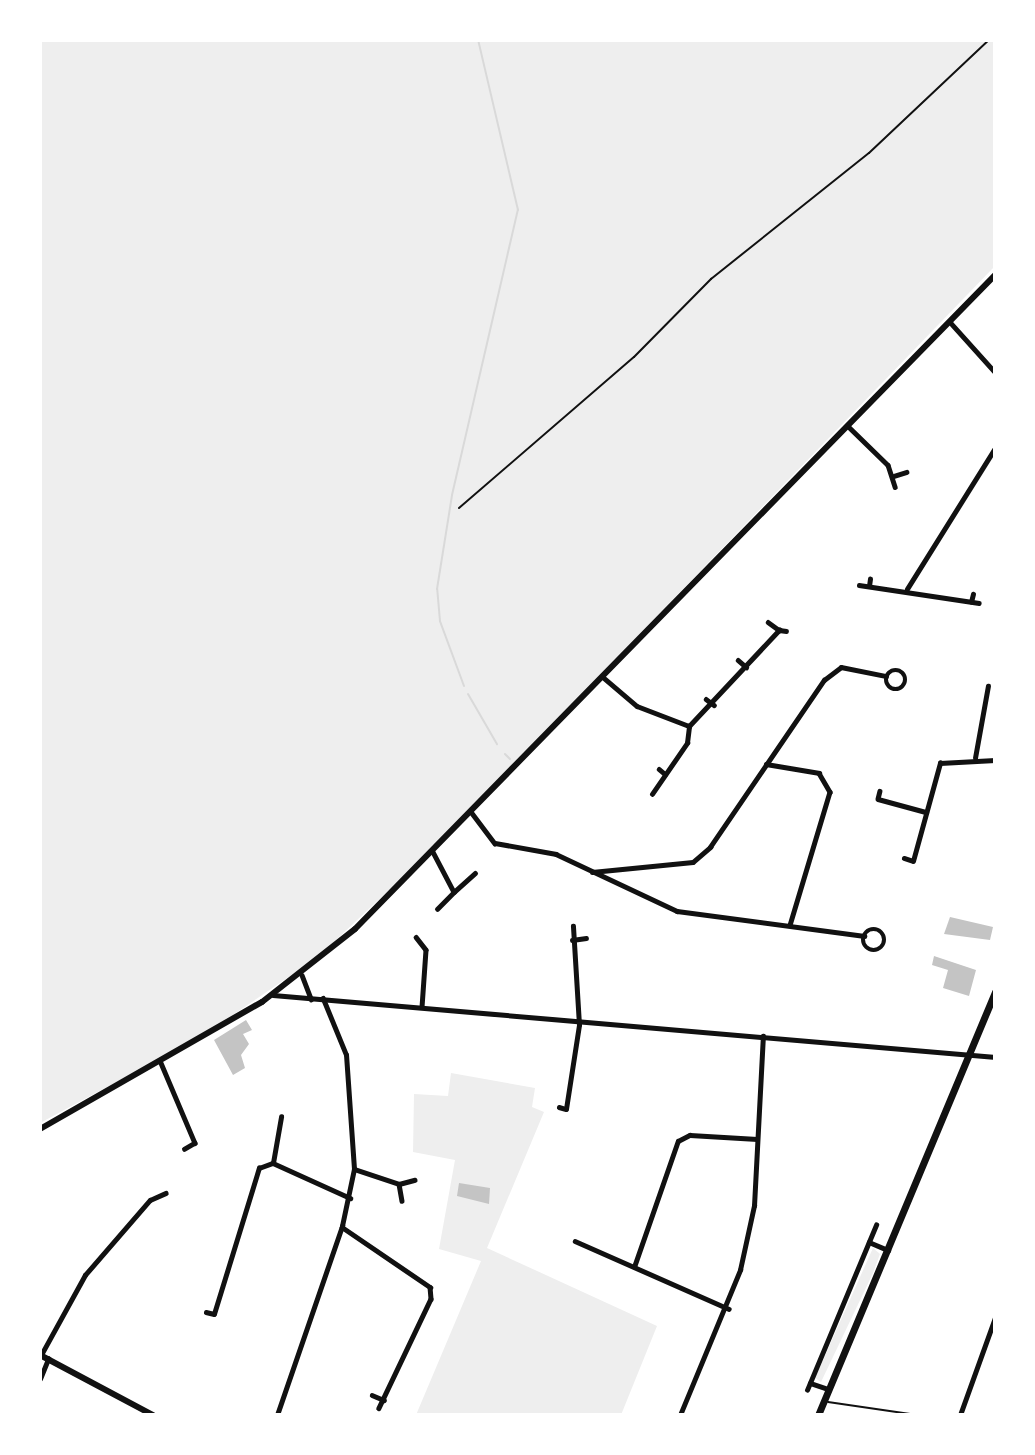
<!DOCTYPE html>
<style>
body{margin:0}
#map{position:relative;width:1035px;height:1455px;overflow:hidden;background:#fff;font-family:Barlow,sans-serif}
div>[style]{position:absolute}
.green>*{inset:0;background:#eee}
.stream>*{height:2px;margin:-1px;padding:0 1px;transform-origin:1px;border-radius:1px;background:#d9d9d9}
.building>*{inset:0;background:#c4c4c4}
.path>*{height:2px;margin:-1px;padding:0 1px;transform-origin:1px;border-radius:1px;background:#111}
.service>*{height:2px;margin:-1px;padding:0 1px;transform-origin:1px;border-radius:1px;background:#111}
.minor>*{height:4.5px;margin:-2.25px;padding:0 2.25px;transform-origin:2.25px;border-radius:2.25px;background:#111}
.minor>.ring{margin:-2.25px;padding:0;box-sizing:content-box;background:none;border:4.5px solid #111;border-radius:50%}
.secondary>*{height:6px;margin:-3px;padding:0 3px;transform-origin:3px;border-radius:3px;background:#111}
.trunk>*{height:7px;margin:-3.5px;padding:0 3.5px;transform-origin:3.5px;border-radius:3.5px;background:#111}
span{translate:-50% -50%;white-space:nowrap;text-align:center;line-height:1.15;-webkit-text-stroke:7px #fff;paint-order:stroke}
.frame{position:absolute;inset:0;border:42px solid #fff;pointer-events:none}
</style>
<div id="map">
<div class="green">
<div style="clip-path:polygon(40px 40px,995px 40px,995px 266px,428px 853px,318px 957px,202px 1036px,40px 1123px)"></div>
<div style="clip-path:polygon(451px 1073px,535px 1088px,532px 1107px,544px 1112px,487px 1248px,657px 1326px,621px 1415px,416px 1415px,481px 1261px,439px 1249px,455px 1160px,413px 1152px,414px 1094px,448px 1096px)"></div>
<div style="clip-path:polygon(873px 1248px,880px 1254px,873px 1273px,821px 1382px,815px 1378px)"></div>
</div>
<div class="stream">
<div style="left:464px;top:686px;width:69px;rotate:-110.3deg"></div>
<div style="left:440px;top:621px;width:32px;rotate:-95deg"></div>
<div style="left:437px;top:589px;width:95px;rotate:-80.9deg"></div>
<div style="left:452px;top:495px;width:293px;rotate:-77deg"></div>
<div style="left:518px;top:210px;width:175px;rotate:-103.2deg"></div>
<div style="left:468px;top:694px;width:58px;rotate:59.9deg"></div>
<div style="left:505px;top:754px;width:7px;rotate:45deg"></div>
</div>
<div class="building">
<div style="clip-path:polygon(950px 917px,993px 927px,990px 940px,944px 934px)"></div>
<div style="clip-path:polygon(934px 956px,976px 970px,969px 996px,943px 988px,948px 970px,932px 965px)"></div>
<div style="clip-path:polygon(246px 1020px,252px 1030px,243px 1034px,249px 1044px,241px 1055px,245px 1068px,233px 1075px,214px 1040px)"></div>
<div style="clip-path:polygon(459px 1183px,490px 1188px,489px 1204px,457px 1196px)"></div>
</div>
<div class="path">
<div style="left:459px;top:508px;width:231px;rotate:-40.8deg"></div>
<div style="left:634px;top:357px;width:110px;rotate:-45.4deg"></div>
<div style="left:711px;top:279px;width:202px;rotate:-38.6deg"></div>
<div style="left:869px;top:153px;width:165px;rotate:-43.3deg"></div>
</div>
<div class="service">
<div style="left:828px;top:1402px;width:90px;rotate:8.3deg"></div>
</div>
<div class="minor">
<div style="left:950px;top:322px;width:67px;rotate:48deg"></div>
<div style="left:849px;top:427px;width:54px;rotate:44.3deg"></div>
<div style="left:888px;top:465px;width:23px;rotate:72deg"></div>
<div style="left:894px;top:476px;width:13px;rotate:-18deg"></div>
<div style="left:859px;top:585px;width:121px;rotate:8.5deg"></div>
<div style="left:869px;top:586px;width:7px;rotate:-82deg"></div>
<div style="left:907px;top:589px;width:166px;rotate:-58deg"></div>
<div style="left:971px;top:602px;width:8px;rotate:-76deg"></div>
<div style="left:768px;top:622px;width:14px;rotate:36deg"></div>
<div style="left:738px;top:660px;width:11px;rotate:41deg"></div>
<div class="ring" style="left:886px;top:670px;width:15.5px;height:15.5px"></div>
<div style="left:604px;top:678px;width:43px;rotate:40.3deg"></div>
<div style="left:637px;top:706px;width:56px;rotate:21deg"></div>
<div style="left:689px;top:726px;width:132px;rotate:-46.8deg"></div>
<div style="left:779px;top:630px;width:7px;rotate:8deg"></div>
<div style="left:706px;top:699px;width:10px;rotate:37deg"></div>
<div style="left:975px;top:758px;width:73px;rotate:-79.8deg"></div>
<div style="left:766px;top:764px;width:54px;rotate:9.6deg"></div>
<div style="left:819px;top:773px;width:22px;rotate:60deg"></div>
<div style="left:830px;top:792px;width:139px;rotate:106.7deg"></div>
<div style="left:659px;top:769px;width:8px;rotate:40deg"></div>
<div style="left:880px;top:791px;width:8px;rotate:104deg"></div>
<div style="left:878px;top:799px;width:50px;rotate:15.2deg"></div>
<div style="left:652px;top:794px;width:62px;rotate:-55.5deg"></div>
<div style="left:687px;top:743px;width:17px;rotate:-83deg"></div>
<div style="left:472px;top:813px;width:38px;rotate:53deg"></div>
<div style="left:495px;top:843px;width:62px;rotate:10.2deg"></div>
<div style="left:556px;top:854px;width:134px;rotate:25.2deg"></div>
<div style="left:677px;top:911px;width:189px;rotate:7.6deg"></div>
<div style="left:432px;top:850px;width:47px;rotate:62.4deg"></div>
<div style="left:454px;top:892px;width:28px;rotate:-42deg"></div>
<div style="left:904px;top:858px;width:9px;rotate:18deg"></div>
<div style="left:913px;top:861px;width:102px;rotate:-74.6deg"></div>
<div style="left:940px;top:763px;width:55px;rotate:-3.1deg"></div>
<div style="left:592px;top:872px;width:101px;rotate:-5.7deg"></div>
<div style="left:693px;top:862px;width:23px;rotate:-41deg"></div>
<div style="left:710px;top:847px;width:202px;rotate:-55.7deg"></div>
<div style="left:824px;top:680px;width:21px;rotate:-37deg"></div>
<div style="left:841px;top:667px;width:46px;rotate:11.3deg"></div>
<div style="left:437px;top:909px;width:24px;rotate:-45deg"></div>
<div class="ring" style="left:863px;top:929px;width:17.5px;height:17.5px"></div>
<div style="left:416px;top:937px;width:16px;rotate:52deg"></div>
<div style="left:426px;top:950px;width:57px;rotate:94deg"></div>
<div style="left:572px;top:940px;width:14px;rotate:-8deg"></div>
<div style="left:302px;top:975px;width:26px;rotate:69deg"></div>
<div style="left:273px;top:995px;width:725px;rotate:4.91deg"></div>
<div style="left:161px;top:1063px;width:87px;rotate:67deg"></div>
<div style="left:195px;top:1143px;width:12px;rotate:149deg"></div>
<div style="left:559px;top:1107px;width:7px;rotate:16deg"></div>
<div style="left:566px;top:1109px;width:85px;rotate:-81.2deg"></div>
<div style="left:579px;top:1025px;width:99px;rotate:-93.5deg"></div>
<div style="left:273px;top:1163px;width:47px;rotate:-80.1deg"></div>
<div style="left:354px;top:1169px;width:47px;rotate:18.4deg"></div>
<div style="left:399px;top:1184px;width:17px;rotate:80deg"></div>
<div style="left:399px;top:1184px;width:16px;rotate:-15deg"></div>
<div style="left:342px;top:1227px;width:107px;rotate:34.3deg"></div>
<div style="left:430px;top:1287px;width:12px;rotate:85deg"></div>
<div style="left:431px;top:1299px;width:121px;rotate:115.5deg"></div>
<div style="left:575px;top:1241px;width:168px;rotate:23.8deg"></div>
<div style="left:869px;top:1242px;width:21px;rotate:23deg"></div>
<div style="left:634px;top:1267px;width:133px;rotate:-70.8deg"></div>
<div style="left:678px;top:1141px;width:13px;rotate:-27deg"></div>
<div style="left:690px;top:1135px;width:67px;rotate:3.4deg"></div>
<div style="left:206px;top:1312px;width:8px;rotate:14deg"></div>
<div style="left:214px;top:1314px;width:153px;rotate:-72.9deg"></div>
<div style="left:259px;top:1168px;width:15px;rotate:-20deg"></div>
<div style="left:273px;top:1163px;width:85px;rotate:24.4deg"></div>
<div style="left:41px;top:1355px;width:91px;rotate:-61.2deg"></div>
<div style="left:85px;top:1275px;width:99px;rotate:-49.1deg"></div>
<div style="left:150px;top:1200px;width:17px;rotate:-24deg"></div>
<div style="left:40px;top:1379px;width:22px;rotate:-68deg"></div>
<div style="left:810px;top:1383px;width:19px;rotate:18deg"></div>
<div style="left:807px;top:1390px;width:179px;rotate:-67.3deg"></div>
<div style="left:372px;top:1395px;width:13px;rotate:23deg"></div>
<div style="left:277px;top:1415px;width:200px;rotate:-71deg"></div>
<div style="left:342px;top:1226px;width:58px;rotate:-78.1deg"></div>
<div style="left:354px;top:1169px;width:114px;rotate:-94deg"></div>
<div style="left:346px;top:1055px;width:61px;rotate:-112.3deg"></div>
<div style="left:680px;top:1415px;width:157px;rotate:-67.5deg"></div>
<div style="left:740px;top:1270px;width:66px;rotate:-77.7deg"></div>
<div style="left:754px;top:1206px;width:170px;rotate:-87deg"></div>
<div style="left:960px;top:1415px;width:103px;rotate:-70.2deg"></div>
</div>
<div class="secondary">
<div style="left:40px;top:1129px;width:256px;rotate:-29.8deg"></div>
<div style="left:262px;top:1002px;width:118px;rotate:-38.1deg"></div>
<div style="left:355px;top:929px;width:915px;rotate:-45.62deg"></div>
<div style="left:40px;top:1355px;width:128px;rotate:28deg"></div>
</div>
<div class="trunk">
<div style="left:818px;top:1415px;width:459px;rotate:-67.3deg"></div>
</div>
<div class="frame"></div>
</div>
